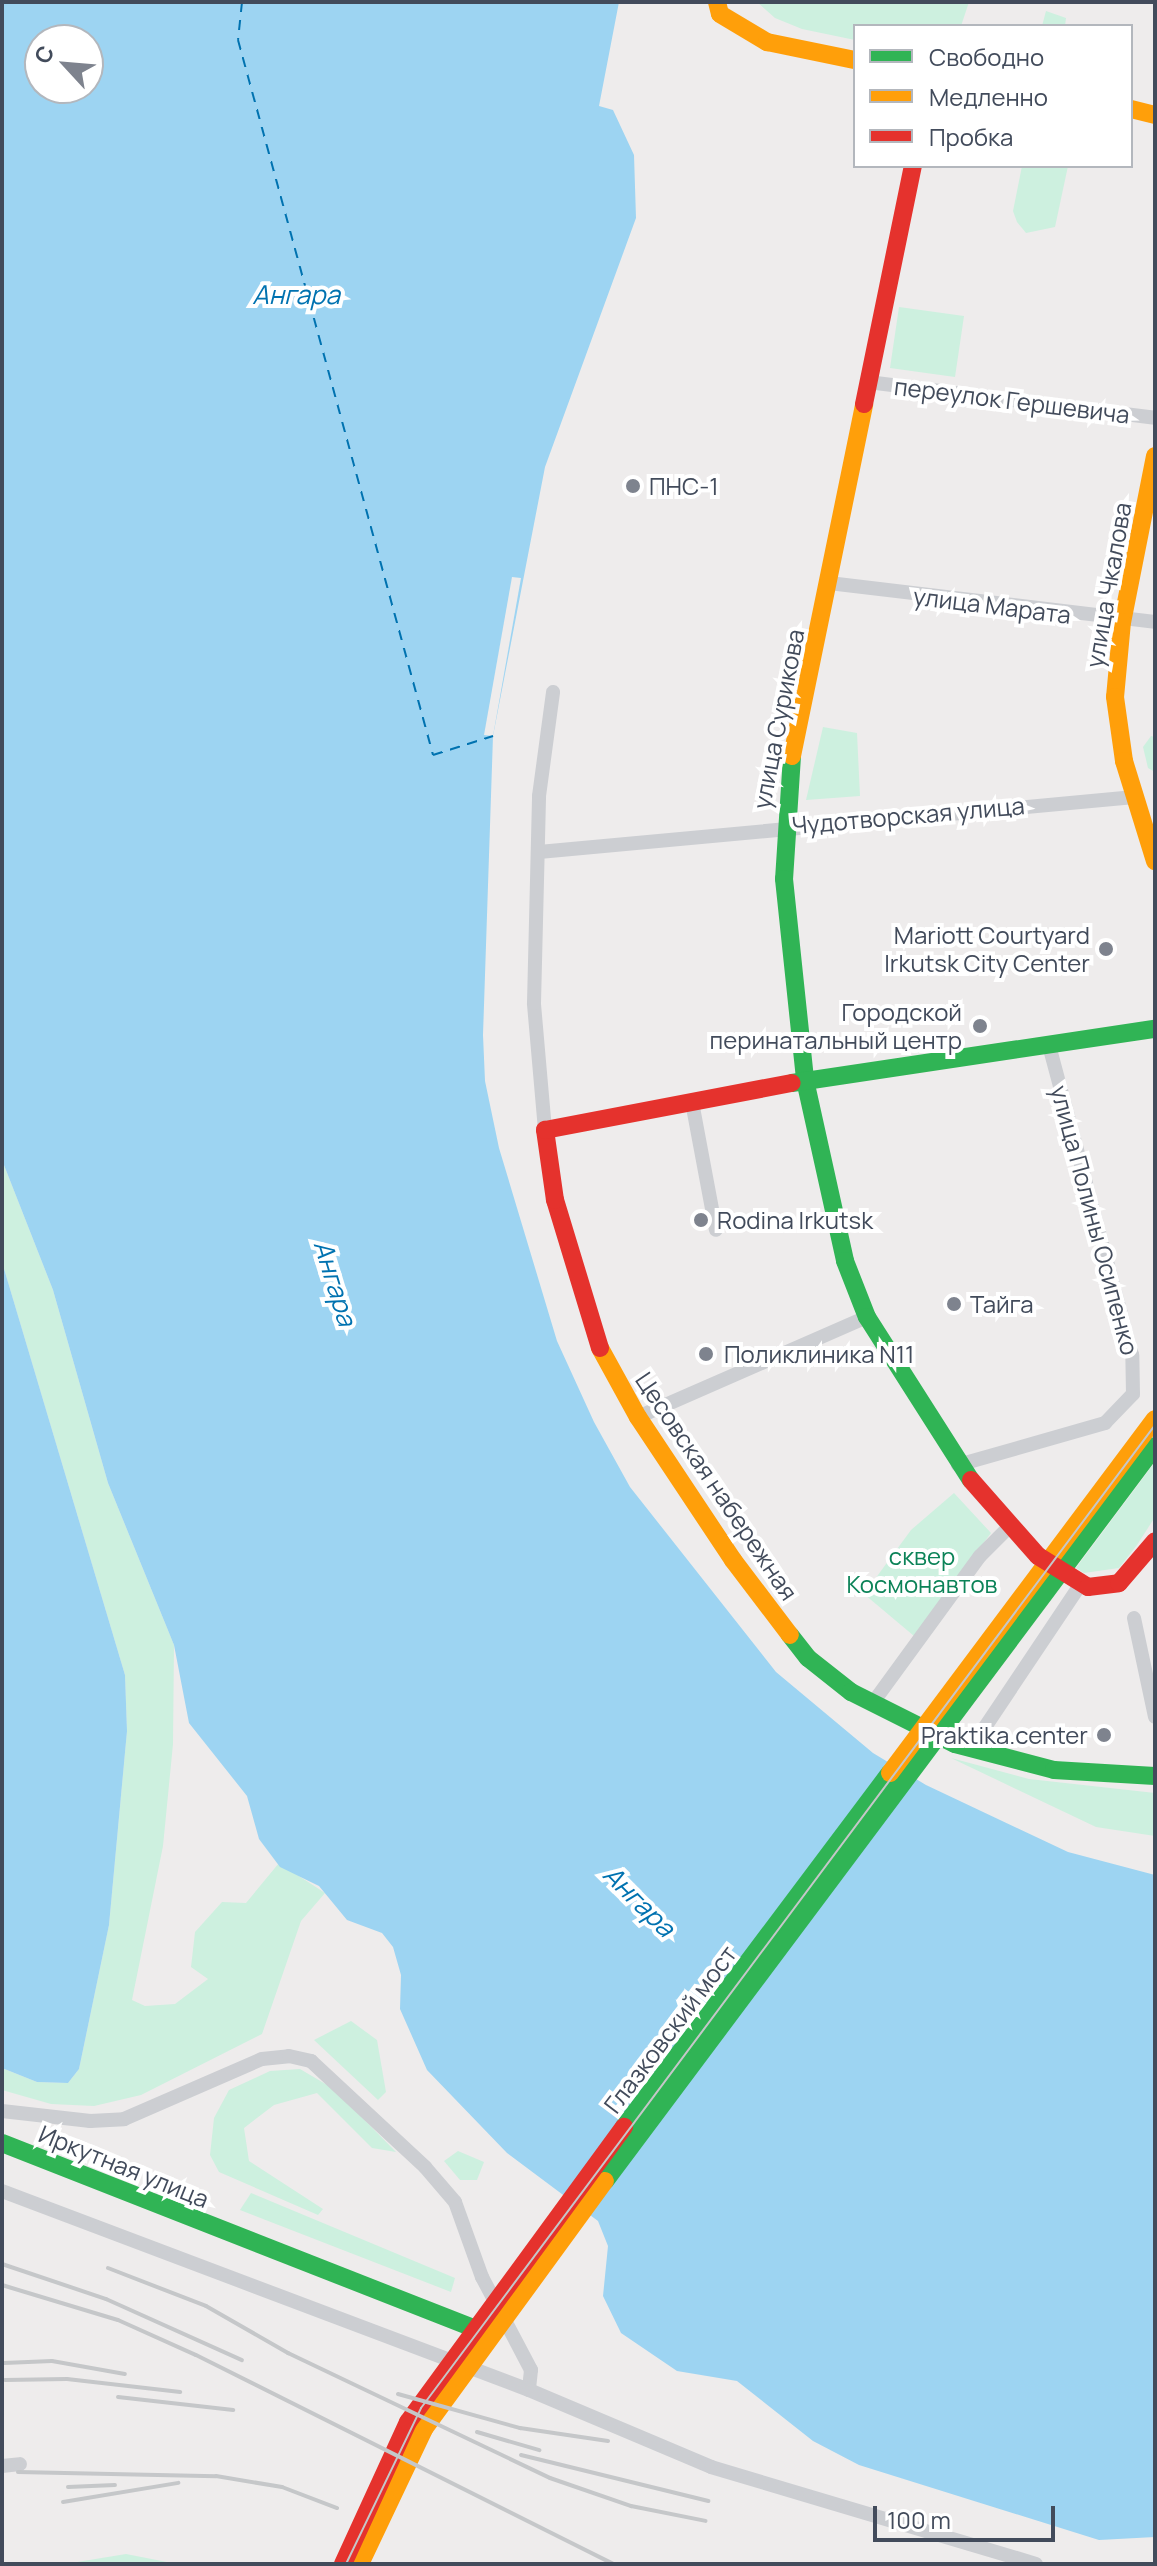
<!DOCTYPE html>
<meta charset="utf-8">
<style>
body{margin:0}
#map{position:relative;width:1157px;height:2566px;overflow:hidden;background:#eeecec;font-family:Manrope,sans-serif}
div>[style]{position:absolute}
.green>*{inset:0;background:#cdf0df}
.water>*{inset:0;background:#9dd4f2}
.pier>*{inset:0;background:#eeecec}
.ferry>*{height:2px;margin-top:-1px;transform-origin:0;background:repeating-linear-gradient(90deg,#0072b0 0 10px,transparent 0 18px)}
.street>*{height:14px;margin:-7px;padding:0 7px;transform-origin:7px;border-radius:7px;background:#ccced2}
.fast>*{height:18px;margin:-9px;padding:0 9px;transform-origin:9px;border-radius:9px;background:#30b455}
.slow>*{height:18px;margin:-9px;padding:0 9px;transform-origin:9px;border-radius:9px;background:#ff9f0a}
.jam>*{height:18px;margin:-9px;padding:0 9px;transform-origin:9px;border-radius:9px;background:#e5322d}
.tram>*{height:2px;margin:-1px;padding:0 1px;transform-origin:1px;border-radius:1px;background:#c5c7c9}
.rail>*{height:4px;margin:-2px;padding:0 2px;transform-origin:2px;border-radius:2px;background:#c5c7c9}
.dots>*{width:22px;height:22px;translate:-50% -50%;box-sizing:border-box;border:4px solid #fff;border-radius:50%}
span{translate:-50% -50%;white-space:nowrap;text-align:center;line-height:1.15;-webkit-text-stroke:8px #fff;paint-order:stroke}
.street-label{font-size:24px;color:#424b5b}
.poi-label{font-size:24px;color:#424b5b}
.left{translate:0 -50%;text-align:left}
.right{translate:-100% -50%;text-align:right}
.park-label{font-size:24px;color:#0c8358}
.water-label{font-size:26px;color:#0072b0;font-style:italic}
.frame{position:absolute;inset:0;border:4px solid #424b5b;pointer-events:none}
.legend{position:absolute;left:853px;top:24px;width:280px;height:144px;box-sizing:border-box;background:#fff;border:2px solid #b3b7bd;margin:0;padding:10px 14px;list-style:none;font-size:24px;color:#424b5b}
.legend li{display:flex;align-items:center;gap:16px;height:40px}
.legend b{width:40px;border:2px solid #b3b7bd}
.north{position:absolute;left:24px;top:24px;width:80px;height:80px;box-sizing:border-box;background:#fff;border:2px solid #b3b7bd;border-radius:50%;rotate:296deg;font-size:22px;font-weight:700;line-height:32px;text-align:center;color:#424b5b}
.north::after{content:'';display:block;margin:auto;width:28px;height:36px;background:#7e838e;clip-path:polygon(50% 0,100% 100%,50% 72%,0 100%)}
.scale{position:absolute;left:873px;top:2506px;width:182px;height:36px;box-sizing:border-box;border:4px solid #424b5b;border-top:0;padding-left:10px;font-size:24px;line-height:28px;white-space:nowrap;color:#424b5b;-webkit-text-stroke:6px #fff;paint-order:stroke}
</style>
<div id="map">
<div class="green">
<div style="clip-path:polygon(757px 2px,969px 2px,961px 26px,855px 26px,855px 40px,802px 29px,775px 18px)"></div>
<div style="clip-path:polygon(1046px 11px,1066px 18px,1065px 26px,1042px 26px)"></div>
<div style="clip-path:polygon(1022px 166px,1068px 166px,1055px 227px,1026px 233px,1017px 222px,1013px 211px)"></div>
<div style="clip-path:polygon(899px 307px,964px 316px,955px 377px,890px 368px)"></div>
<div style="clip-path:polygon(823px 727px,857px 733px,860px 796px,806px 800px)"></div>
<div style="clip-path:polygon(1151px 736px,1155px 737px,1155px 772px,1148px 768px,1143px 747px)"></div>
<div style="clip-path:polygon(2px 1160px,53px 1290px,108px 1483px,174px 1645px,173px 1744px,163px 1846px,132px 2000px,145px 2006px,175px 2004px,208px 1979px,191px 1967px,195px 1932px,222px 1902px,246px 1903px,279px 1863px,325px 1893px,301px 1921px,262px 2034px,141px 2095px,94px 2106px,51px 2104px,2px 2090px,2px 2068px,37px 2082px,68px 2083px,79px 2069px,109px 1925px,127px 1731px,125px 1675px,2px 1262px)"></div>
<div style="clip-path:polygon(1155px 1462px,1155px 1517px,1137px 1545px,1119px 1568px,1084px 1573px,1076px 1568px)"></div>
<div style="clip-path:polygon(954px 1493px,991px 1533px,914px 1636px,864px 1594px,911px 1530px)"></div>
<div style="clip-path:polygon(951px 1758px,1029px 1779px,1155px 1793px,1155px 1836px,1096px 1827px)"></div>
<div style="clip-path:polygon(351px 2021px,377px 2040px,386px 2092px,378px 2100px,314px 2040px)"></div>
<div style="clip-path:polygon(300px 2069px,334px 2089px,396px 2152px,372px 2148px,317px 2093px,274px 2105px,244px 2128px,249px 2161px,323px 2209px,318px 2215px,219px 2172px,210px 2155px,214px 2118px,229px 2090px,270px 2071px)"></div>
<div style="clip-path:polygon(458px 2151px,484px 2162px,477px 2180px,460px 2180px,444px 2161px)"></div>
<div style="clip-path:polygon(251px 2193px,455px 2278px,451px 2292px,240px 2210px)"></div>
<div style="clip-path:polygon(126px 2554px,177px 2564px,65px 2564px)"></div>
</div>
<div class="water">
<div style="clip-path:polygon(evenodd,2px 2px,619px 2px,599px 106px,613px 110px,634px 155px,636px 218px,545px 467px,493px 736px,483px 1035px,485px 1081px,499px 1148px,557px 1341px,594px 1422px,630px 1487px,776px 1672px,873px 1753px,926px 1785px,1068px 1852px,1155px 1875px,1155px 2537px,1099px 2540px,859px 2465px,813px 2441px,737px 2381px,677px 2371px,621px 2333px,603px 2296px,608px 2246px,598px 2221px,507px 2153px,427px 2070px,400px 2009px,401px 1975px,393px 1947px,382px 1933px,347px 1920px,319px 1886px,280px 1867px,259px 1839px,247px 1796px,189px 1723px,174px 1645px,108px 1483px,53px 1290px,2px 1160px,2px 2px,40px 40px,88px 40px,88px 88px,40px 88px,40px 40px)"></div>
<div style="clip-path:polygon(2px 1262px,125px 1675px,127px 1731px,109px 1925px,79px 2069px,68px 2083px,37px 2082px,2px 2068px)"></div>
</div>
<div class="pier">
<div style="clip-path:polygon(512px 577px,521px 578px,493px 736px,484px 735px)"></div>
</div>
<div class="ferry">
<div style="left:242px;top:2px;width:38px;rotate:96deg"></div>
<div style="left:238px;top:40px;width:741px;rotate:74.74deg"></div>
<div style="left:433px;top:755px;width:63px;rotate:-17.6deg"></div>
</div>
<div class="street">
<div style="left:868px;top:382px;width:289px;rotate:7.1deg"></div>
<div style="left:829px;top:583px;width:328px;rotate:6.8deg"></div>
<div style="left:539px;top:852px;width:598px;rotate:-5.28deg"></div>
<div style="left:692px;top:1102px;width:130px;rotate:79.4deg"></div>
<div style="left:545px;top:1130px;width:127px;rotate:-95deg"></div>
<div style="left:534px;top:1003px;width:207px;rotate:-88.6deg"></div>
<div style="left:539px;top:796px;width:105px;rotate:-82.3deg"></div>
<div style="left:638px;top:1417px;width:250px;rotate:-23.6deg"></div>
<div style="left:958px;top:1465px;width:153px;rotate:-15.9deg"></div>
<div style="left:1105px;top:1423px;width:40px;rotate:-46deg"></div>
<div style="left:1133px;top:1394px;width:39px;rotate:-91deg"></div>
<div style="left:1132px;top:1355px;width:321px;rotate:-105deg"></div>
<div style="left:1134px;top:1618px;width:101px;rotate:78deg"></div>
<div style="left:872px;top:1704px;width:183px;rotate:-53.9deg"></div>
<div style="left:980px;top:1556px;width:40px;rotate:-45deg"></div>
<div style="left:971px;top:1748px;width:196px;rotate:-56.2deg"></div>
<div style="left:2px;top:2111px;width:89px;rotate:6.5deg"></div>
<div style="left:90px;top:2121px;width:34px;rotate:-3deg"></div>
<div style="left:124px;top:2119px;width:150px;rotate:-23.5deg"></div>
<div style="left:262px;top:2059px;width:27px;rotate:-6deg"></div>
<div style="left:289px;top:2056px;width:23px;rotate:13deg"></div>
<div style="left:311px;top:2061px;width:156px;rotate:42.9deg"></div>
<div style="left:425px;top:2167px;width:46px;rotate:49.4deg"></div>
<div style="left:455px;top:2202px;width:80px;rotate:70.2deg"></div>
<div style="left:482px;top:2277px;width:105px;rotate:62.2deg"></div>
<div style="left:531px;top:2370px;width:20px;rotate:96deg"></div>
<div style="left:2px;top:2191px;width:563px;rotate:20.69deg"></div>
<div style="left:529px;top:2390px;width:198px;rotate:22.9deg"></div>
<div style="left:711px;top:2467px;width:339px;rotate:16.6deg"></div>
<div style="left:2px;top:2466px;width:18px;rotate:-6deg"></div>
</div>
<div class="fast">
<div style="left:792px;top:756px;width:123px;rotate:93.7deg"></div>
<div style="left:784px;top:879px;width:202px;rotate:84deg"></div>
<div style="left:805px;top:1080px;width:185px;rotate:77.5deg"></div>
<div style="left:845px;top:1261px;width:60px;rotate:68.6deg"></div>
<div style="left:867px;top:1317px;width:193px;rotate:57.5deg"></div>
<div style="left:792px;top:1083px;width:367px;rotate:-8.5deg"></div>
<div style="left:790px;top:1635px;width:29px;rotate:52deg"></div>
<div style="left:808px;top:1658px;width:55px;rotate:38.3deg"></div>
<div style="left:851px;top:1692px;width:116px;rotate:26.6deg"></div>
<div style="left:955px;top:1744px;width:102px;rotate:14.7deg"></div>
<div style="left:1054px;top:1770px;width:101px;rotate:3.4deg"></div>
<div style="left:624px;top:2127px;width:443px;rotate:-53.1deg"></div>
<div style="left:2px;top:2143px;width:506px;rotate:21.44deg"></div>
<div style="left:605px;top:2181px;width:918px;rotate:-53.19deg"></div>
</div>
<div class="slow">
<div style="left:717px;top:2px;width:12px;rotate:76deg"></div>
<div style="left:720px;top:14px;width:55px;rotate:30.8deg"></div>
<div style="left:767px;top:42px;width:90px;rotate:11.6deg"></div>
<div style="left:1131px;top:109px;width:25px;rotate:14deg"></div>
<div style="left:1155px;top:456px;width:169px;rotate:101.2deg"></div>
<div style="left:1122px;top:622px;width:75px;rotate:95.3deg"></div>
<div style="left:1115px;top:697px;width:65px;rotate:82deg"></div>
<div style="left:1124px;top:761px;width:105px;rotate:72.8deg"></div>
<div style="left:792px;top:756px;width:359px;rotate:-78.4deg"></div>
<div style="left:600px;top:1348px;width:79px;rotate:61.2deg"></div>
<div style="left:638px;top:1417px;width:172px;rotate:56.4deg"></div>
<div style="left:733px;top:1560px;width:94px;rotate:52.8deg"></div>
<div style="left:890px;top:1773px;width:442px;rotate:-53.2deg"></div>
<div style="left:360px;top:2564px;width:149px;rotate:-64.6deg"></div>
<div style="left:424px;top:2429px;width:307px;rotate:-53.9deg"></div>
</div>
<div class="jam">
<div style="left:864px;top:404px;width:243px;rotate:-78.4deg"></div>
<div style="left:600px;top:1348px;width:155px;rotate:-106.9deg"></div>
<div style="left:555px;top:1200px;width:71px;rotate:-98.1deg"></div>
<div style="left:545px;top:1130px;width:251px;rotate:-10.8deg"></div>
<div style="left:971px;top:1480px;width:101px;rotate:48.6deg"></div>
<div style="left:1038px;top:1556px;width:59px;rotate:31.8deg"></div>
<div style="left:1088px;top:1587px;width:31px;rotate:-7deg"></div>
<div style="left:1119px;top:1583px;width:55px;rotate:-49.4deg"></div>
<div style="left:343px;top:2564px;width:156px;rotate:-65.4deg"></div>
<div style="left:408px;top:2422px;width:366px;rotate:-53.8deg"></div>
</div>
<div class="tram">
<div style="left:346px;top:2564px;width:173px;rotate:-64.3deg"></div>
<div style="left:421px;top:2408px;width:1227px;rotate:-53.25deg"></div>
</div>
<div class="rail">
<div style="left:2px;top:2264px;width:110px;rotate:18.6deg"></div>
<div style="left:106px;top:2299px;width:149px;rotate:24.2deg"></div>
<div style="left:108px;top:2268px;width:105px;rotate:21.2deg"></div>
<div style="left:206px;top:2306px;width:95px;rotate:29.8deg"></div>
<div style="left:288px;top:2353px;width:290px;rotate:25.5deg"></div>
<div style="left:550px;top:2478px;width:86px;rotate:19.1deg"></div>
<div style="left:631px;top:2506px;width:76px;rotate:11.3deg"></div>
<div style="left:2px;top:2285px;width:121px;rotate:16.8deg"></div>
<div style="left:118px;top:2320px;width:85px;rotate:24.2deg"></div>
<div style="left:196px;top:2355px;width:466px;rotate:26.6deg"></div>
<div style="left:4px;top:2363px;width:48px;rotate:-2.4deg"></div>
<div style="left:52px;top:2361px;width:74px;rotate:10.1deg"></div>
<div style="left:5px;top:2380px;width:62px;rotate:-0.9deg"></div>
<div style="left:67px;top:2379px;width:114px;rotate:6.6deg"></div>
<div style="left:398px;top:2394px;width:127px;rotate:15.6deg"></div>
<div style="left:520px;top:2428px;width:89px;rotate:8.4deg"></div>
<div style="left:118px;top:2397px;width:116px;rotate:6.4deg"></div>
<div style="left:477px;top:2432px;width:65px;rotate:16.2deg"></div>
<div style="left:521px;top:2455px;width:193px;rotate:13.8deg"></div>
<div style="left:18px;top:2472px;width:198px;rotate:1.2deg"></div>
<div style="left:216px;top:2476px;width:67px;rotate:9.5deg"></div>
<div style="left:282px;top:2487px;width:59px;rotate:20.9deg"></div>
<div style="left:68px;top:2487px;width:47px;rotate:-2.4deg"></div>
<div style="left:63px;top:2502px;width:117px;rotate:-9.4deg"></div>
</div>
<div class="dots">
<div style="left:633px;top:486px;background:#7e838e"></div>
<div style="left:1106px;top:949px;background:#7e838e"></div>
<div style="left:980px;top:1026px;background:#7e838e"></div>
<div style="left:701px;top:1220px;background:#7e838e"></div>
<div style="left:954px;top:1304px;background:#7e838e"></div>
<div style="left:706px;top:1354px;background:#7e838e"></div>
<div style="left:1104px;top:1735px;background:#7e838e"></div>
</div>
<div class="street-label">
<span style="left:1012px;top:400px;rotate:7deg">переулок Гершевича</span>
<span style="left:1108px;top:585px;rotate:-80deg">улица Чкалова</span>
<span style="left:992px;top:605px;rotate:7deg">улица Марата</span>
<span style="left:778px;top:719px;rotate:-79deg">улица Сурикова</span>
<span style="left:908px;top:815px;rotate:-5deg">Чудотворская улица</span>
<span style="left:1095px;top:1220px;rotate:75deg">улица Полины Осипенко</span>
<span style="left:717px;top:1486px;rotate:56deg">Цесовская набережная</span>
<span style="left:670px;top:2029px;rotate:-53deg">Глазковский мост</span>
<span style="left:124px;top:2166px;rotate:22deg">Иркутная улица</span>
</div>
<div class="poi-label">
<span class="left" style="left:649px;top:486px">ПНС-1</span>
<span class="right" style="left:1090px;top:949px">Mariott Courtyard<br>Irkutsk City Center</span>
<span class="right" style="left:962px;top:1026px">Городской<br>перинатальный центр</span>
<span class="left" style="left:717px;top:1220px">Rodina Irkutsk</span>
<span class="left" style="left:970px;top:1304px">Тайга</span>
<span class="left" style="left:724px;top:1354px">Поликлиника N11</span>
<span class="right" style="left:1088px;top:1735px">Praktika.center</span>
</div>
<div class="park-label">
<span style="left:922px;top:1570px">сквер<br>Космонавтов</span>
</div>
<div class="water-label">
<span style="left:296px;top:295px">Ангара</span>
<span style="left:335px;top:1283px;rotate:73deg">Ангара</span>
<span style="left:639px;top:1901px;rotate:45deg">Ангара</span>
</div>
<div class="frame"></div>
<ul class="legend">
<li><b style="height:10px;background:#30b455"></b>Свободно</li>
<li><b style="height:10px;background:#ff9f0a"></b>Медленно</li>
<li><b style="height:10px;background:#e5322d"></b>Пробка</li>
</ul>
<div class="north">С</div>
<div class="scale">100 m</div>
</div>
